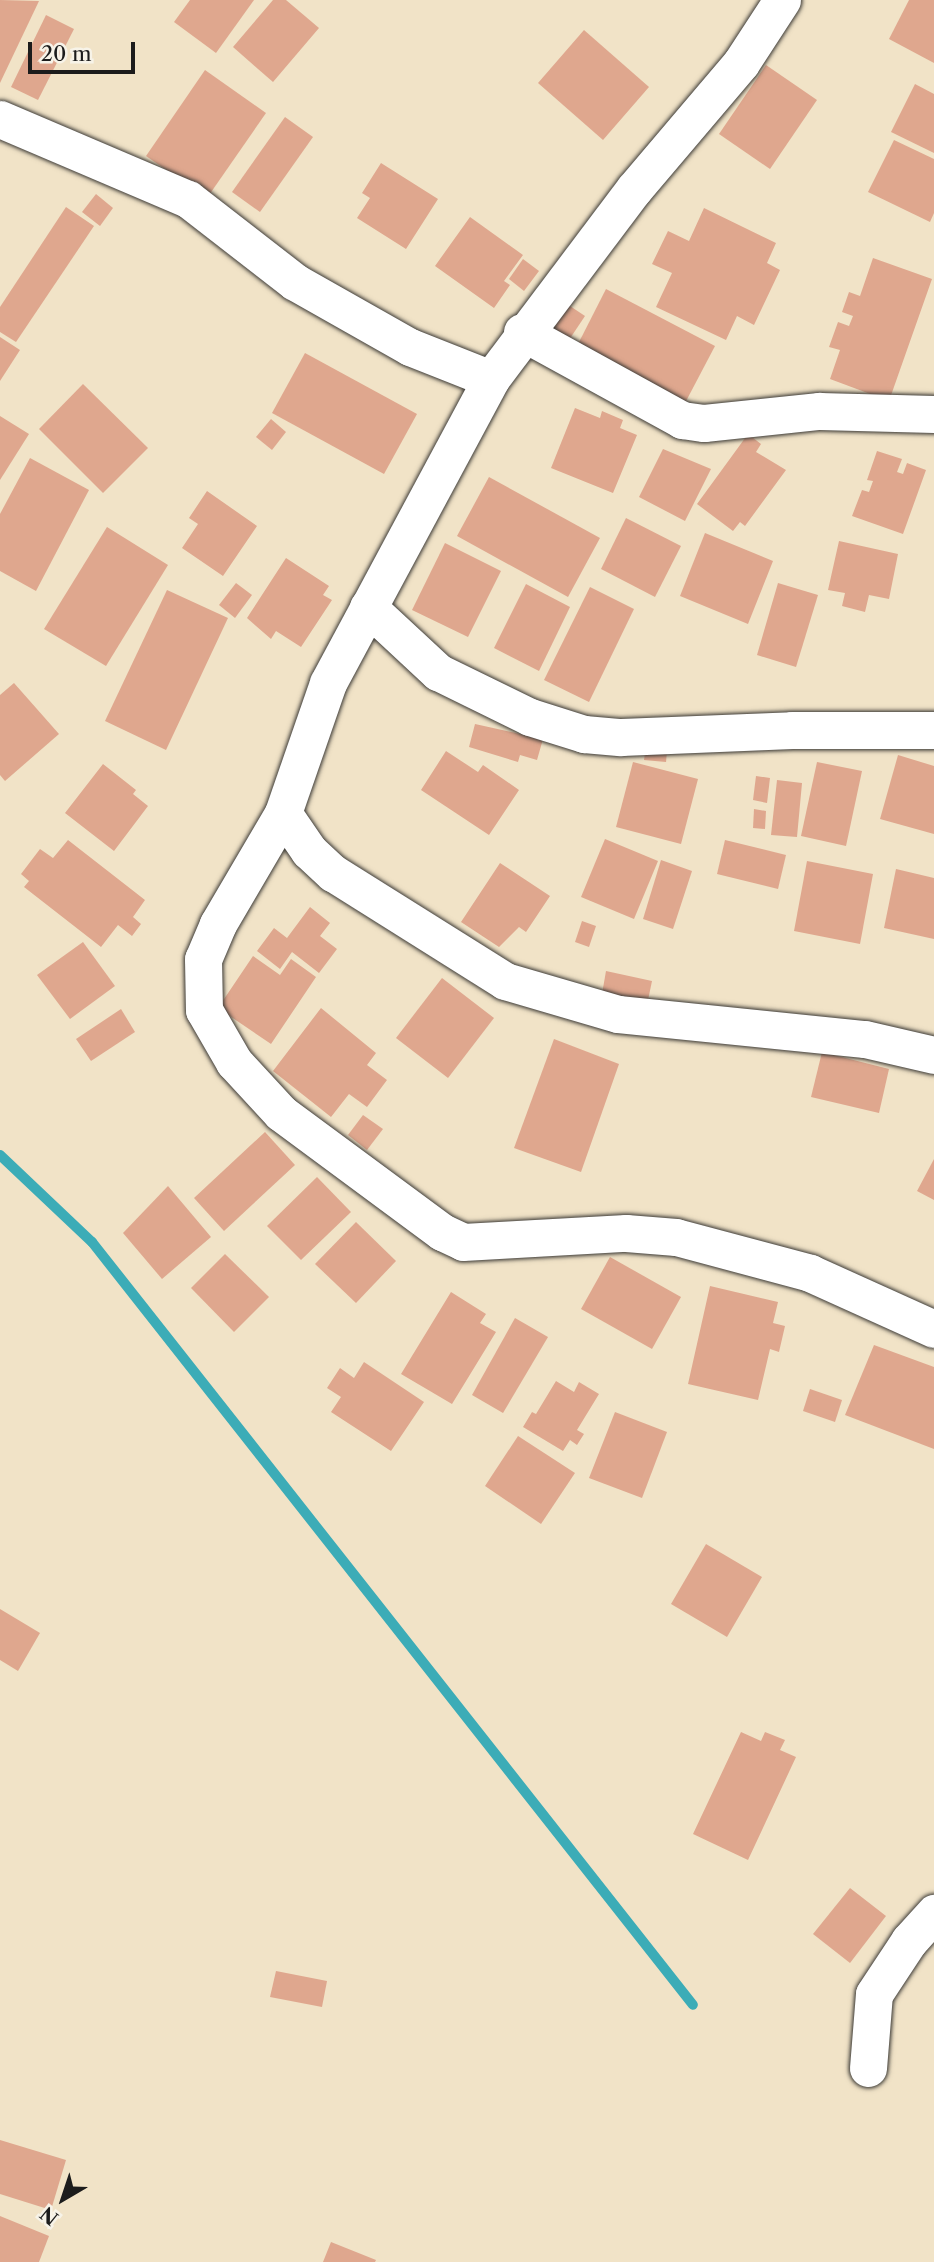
<!DOCTYPE html>
<style>
body{margin:0}
#map{position:relative;width:934px;height:2262px;overflow:hidden;background:#f1e3c7;font-family:"Libre Caslon Text",serif}
div>[style]{position:absolute}
.stream>*{height:10px;margin:-5px;padding:0 5px;transform-origin:5px;border-radius:5px;background:#3cacb7}
.building>*{inset:0;background:#dfa78e}
.roads{filter:drop-shadow(0 0 2px #3c3a36) drop-shadow(0 0 2px #3c3a36)}
.minor>*{height:37px;margin:-18.5px;padding:0 18.5px;transform-origin:18.5px;border-radius:18.5px;background:#fff}
span{translate:-50% -50%;white-space:nowrap;text-align:center;line-height:1.15;-webkit-text-stroke:5px #f7f3e8;paint-order:stroke}
.north{position:absolute;left:28px;top:2164px;width:70px;height:70px;-webkit-text-stroke:5px #f7f3e8;paint-order:stroke;rotate:219deg;font-size:19px;font-weight:700;line-height:28px;text-align:center;color:#1c1c1c}
.north::after{content:'';display:block;margin:auto;width:24px;height:32px;background:#1c1c1c;clip-path:polygon(50% 0,100% 100%,50% 72%,0 100%)}
.scale{position:absolute;left:28px;top:42px;width:107px;height:32px;box-sizing:border-box;border:4px solid #1c1c1c;border-top:0;padding-left:9px;font-size:21px;line-height:24px;white-space:nowrap;color:#1c1c1c;-webkit-text-stroke:5px #f7f3e8;paint-order:stroke}
</style>
<div id="map">
<div class="stream">
<div style="left:0;top:1155px;width:127px;rotate:43.4deg"></div>
<div style="left:92px;top:1242px;width:971px;rotate:51.77deg"></div>
</div>
<div class="building">
<div style="clip-path:polygon(0 0,39px 1px,0 83px)"></div>
<div style="clip-path:polygon(190px 0,254px 0,216px 53px,174px 22px)"></div>
<div style="clip-path:polygon(273px 0,286px 0,319px 28px,273px 82px,233px 47px)"></div>
<div style="clip-path:polygon(909px 0,934px 0,934px 63px,889px 39px)"></div>
<div style="clip-path:polygon(46px 15px,74px 29px,38px 100px,11px 87px)"></div>
<div style="clip-path:polygon(584px 30px,649px 87px,603px 140px,538px 83px)"></div>
<div style="clip-path:polygon(766px 65px,817px 100px,770px 169px,719px 134px)"></div>
<div style="clip-path:polygon(205px 70px,266px 113px,207px 198px,146px 156px)"></div>
<div style="clip-path:polygon(915px 84px,934px 94px,934px 153px,891px 132px)"></div>
<div style="clip-path:polygon(285px 117px,313px 137px,260px 212px,232px 192px)"></div>
<div style="clip-path:polygon(894px 140px,934px 159px,934px 213px,930px 222px,868px 192px)"></div>
<div style="clip-path:polygon(381px 163px,438px 199px,406px 249px,357px 218px,370px 198px,362px 193px)"></div>
<div style="clip-path:polygon(96px 194px,113px 208px,100px 226px,82px 212px)"></div>
<div style="clip-path:polygon(66px 207px,94px 226px,16px 342px,0 332px,0 307px)"></div>
<div style="clip-path:polygon(704px 208px,776px 243px,767px 263px,780px 270px,754px 325px,737px 316px,726px 340px,656px 307px,672px 273px,652px 264px,668px 231px,689px 241px)"></div>
<div style="clip-path:polygon(470px 217px,523px 255px,504px 281px,510px 285px,494px 308px,435px 266px)"></div>
<div style="clip-path:polygon(873px 258px,932px 279px,889px 401px,830px 379px,840px 350px,829px 347px,838px 322px,849px 326px,853px 316px,842px 312px,849px 292px,860px 296px)"></div>
<div style="clip-path:polygon(523px 259px,539px 271px,524px 291px,509px 279px)"></div>
<div style="clip-path:polygon(606px 289px,715px 346px,684px 405px,576px 348px)"></div>
<div style="clip-path:polygon(564px 302px,585px 316px,563px 349px,542px 335px)"></div>
<div style="clip-path:polygon(0 337px,20px 350px,0 381px)"></div>
<div style="clip-path:polygon(305px 353px,417px 414px,384px 474px,272px 413px)"></div>
<div style="clip-path:polygon(83px 384px,148px 448px,103px 493px,39px 429px)"></div>
<div style="clip-path:polygon(575px 408px,600px 418px,602px 411px,623px 420px,620px 428px,637px 435px,613px 493px,551px 468px)"></div>
<div style="clip-path:polygon(0 416px,29px 434px,0 480px)"></div>
<div style="clip-path:polygon(271px 419px,286px 432px,272px 450px,256px 437px)"></div>
<div style="clip-path:polygon(748px 434px,761px 444px,756px 452px,786px 470px,745px 526px,740px 522px,733px 531px,697px 504px)"></div>
<div style="clip-path:polygon(663px 449px,711px 469px,685px 521px,639px 497px)"></div>
<div style="clip-path:polygon(877px 451px,902px 459px,897px 472px,903px 474px,907px 463px,926px 470px,903px 534px,852px 516px,862px 490px,869px 492px,873px 481px,867px 480px)"></div>
<div style="clip-path:polygon(30px 458px,89px 490px,36px 591px,0 571px,0 514px)"></div>
<div style="clip-path:polygon(489px 477px,600px 538px,568px 597px,457px 536px)"></div>
<div style="clip-path:polygon(207px 491px,257px 526px,223px 576px,182px 548px,198px 524px,189px 518px)"></div>
<div style="clip-path:polygon(626px 518px,681px 546px,655px 597px,601px 569px)"></div>
<div style="clip-path:polygon(107px 527px,168px 565px,106px 666px,44px 629px)"></div>
<div style="clip-path:polygon(705px 533px,773px 561px,748px 624px,680px 596px)"></div>
<div style="clip-path:polygon(839px 541px,898px 554px,889px 599px,869px 595px,865px 612px,842px 606px,845px 593px,828px 590px)"></div>
<div style="clip-path:polygon(445px 543px,501px 571px,468px 637px,412px 610px)"></div>
<div style="clip-path:polygon(286px 558px,329px 586px,323px 595px,332px 600px,301px 647px,276px 631px,271px 639px,247px 618px)"></div>
<div style="clip-path:polygon(236px 583px,252px 595px,235px 618px,219px 605px)"></div>
<div style="clip-path:polygon(778px 583px,818px 595px,796px 667px,757px 655px)"></div>
<div style="clip-path:polygon(526px 584px,570px 607px,539px 671px,494px 648px)"></div>
<div style="clip-path:polygon(590px 587px,634px 609px,589px 702px,544px 680px)"></div>
<div style="clip-path:polygon(167px 590px,228px 618px,166px 750px,105px 721px)"></div>
<div style="clip-path:polygon(14px 683px,59px 734px,5px 781px,0 775px,0 695px)"></div>
<div style="clip-path:polygon(475px 724px,543px 739px,537px 760px,520px 755px,518px 762px,469px 747px)"></div>
<div style="clip-path:polygon(647px 739px,668px 741px,666px 762px,644px 760px)"></div>
<div style="clip-path:polygon(446px 751px,478px 772px,483px 765px,519px 790px,489px 835px,421px 790px)"></div>
<div style="clip-path:polygon(898px 755px,934px 766px,934px 834px,880px 819px)"></div>
<div style="clip-path:polygon(633px 762px,698px 779px,681px 844px,616px 827px)"></div>
<div style="clip-path:polygon(817px 762px,862px 771px,846px 846px,801px 836px)"></div>
<div style="clip-path:polygon(103px 764px,136px 790px,133px 794px,148px 806px,114px 851px,65px 813px)"></div>
<div style="clip-path:polygon(756px 776px,770px 778px,767px 803px,753px 800px)"></div>
<div style="clip-path:polygon(777px 780px,802px 783px,797px 837px,771px 835px)"></div>
<div style="clip-path:polygon(754px 809px,766px 811px,765px 829px,753px 828px)"></div>
<div style="clip-path:polygon(605px 839px,658px 861px,634px 919px,581px 897px)"></div>
<div style="clip-path:polygon(68px 840px,145px 900px,133px 917px,141px 924px,132px 936px,118px 925px,101px 947px,24px 887px,29px 881px,21px 874px,40px 849px,53px 858px)"></div>
<div style="clip-path:polygon(725px 840px,786px 855px,778px 889px,717px 874px)"></div>
<div style="clip-path:polygon(661px 860px,692px 871px,673px 929px,643px 919px)"></div>
<div style="clip-path:polygon(807px 861px,873px 874px,860px 944px,794px 931px)"></div>
<div style="clip-path:polygon(500px 863px,550px 896px,526px 932px,519px 927px,499px 947px,461px 922px)"></div>
<div style="clip-path:polygon(896px 869px,934px 878px,934px 939px,884px 928px)"></div>
<div style="clip-path:polygon(310px 907px,330px 923px,320px 936px,337px 949px,319px 973px,292px 952px,280px 969px,257px 951px,274px 928px,287px 938px)"></div>
<div style="clip-path:polygon(582px 921px,596px 926px,589px 947px,575px 942px)"></div>
<div style="clip-path:polygon(83px 942px,115px 986px,70px 1019px,37px 975px)"></div>
<div style="clip-path:polygon(253px 956px,280px 975px,291px 959px,316px 977px,271px 1044px,218px 1008px)"></div>
<div style="clip-path:polygon(606px 971px,652px 981px,647px 1005px,602px 994px)"></div>
<div style="clip-path:polygon(442px 978px,494px 1018px,448px 1078px,396px 1038px)"></div>
<div style="clip-path:polygon(321px 1008px,376px 1053px,367px 1065px,387px 1080px,367px 1107px,349px 1094px,331px 1117px,273px 1071px)"></div>
<div style="clip-path:polygon(121px 1009px,135px 1032px,91px 1061px,76px 1039px)"></div>
<div style="clip-path:polygon(554px 1039px,619px 1064px,581px 1172px,514px 1148px)"></div>
<div style="clip-path:polygon(822px 1052px,889px 1069px,879px 1113px,811px 1097px)"></div>
<div style="clip-path:polygon(363px 1115px,383px 1129px,367px 1150px,348px 1135px)"></div>
<div style="clip-path:polygon(265px 1132px,295px 1165px,224px 1231px,194px 1198px)"></div>
<div style="clip-path:polygon(934px 1159px,934px 1200px,917px 1191px)"></div>
<div style="clip-path:polygon(317px 1177px,351px 1212px,301px 1260px,267px 1226px)"></div>
<div style="clip-path:polygon(168px 1186px,211px 1237px,162px 1279px,123px 1233px)"></div>
<div style="clip-path:polygon(356px 1222px,396px 1261px,356px 1303px,315px 1264px)"></div>
<div style="clip-path:polygon(225px 1254px,269px 1297px,234px 1332px,191px 1288px)"></div>
<div style="clip-path:polygon(610px 1257px,681px 1297px,652px 1349px,581px 1309px)"></div>
<div style="clip-path:polygon(710px 1286px,778px 1302px,773px 1323px,785px 1326px,779px 1352px,770px 1349px,758px 1400px,688px 1384px)"></div>
<div style="clip-path:polygon(451px 1292px,486px 1314px,480px 1323px,496px 1332px,452px 1404px,401px 1374px)"></div>
<div style="clip-path:polygon(515px 1318px,548px 1337px,503px 1413px,472px 1395px)"></div>
<div style="clip-path:polygon(874px 1345px,934px 1367px,934px 1449px,845px 1415px)"></div>
<div style="clip-path:polygon(364px 1362px,424px 1402px,391px 1451px,331px 1412px,341px 1397px,327px 1388px,340px 1368px,354px 1378px)"></div>
<div style="clip-path:polygon(556px 1381px,574px 1392px,579px 1382px,599px 1394px,577px 1430px,584px 1434px,577px 1445px,570px 1440px,563px 1451px,523px 1427px,532px 1412px,536px 1414px)"></div>
<div style="clip-path:polygon(810px 1389px,842px 1400px,835px 1422px,803px 1411px)"></div>
<div style="clip-path:polygon(615px 1412px,667px 1432px,642px 1498px,589px 1478px)"></div>
<div style="clip-path:polygon(518px 1436px,575px 1473px,541px 1524px,485px 1486px)"></div>
<div style="clip-path:polygon(706px 1544px,762px 1577px,727px 1637px,671px 1604px)"></div>
<div style="clip-path:polygon(0 1609px,40px 1633px,18px 1671px,0 1660px)"></div>
<div style="clip-path:polygon(741px 1732px,761px 1741px,765px 1732px,785px 1740px,780px 1750px,796px 1757px,748px 1860px,693px 1834px)"></div>
<div style="clip-path:polygon(850px 1888px,886px 1916px,850px 1963px,813px 1934px)"></div>
<div style="clip-path:polygon(276px 1971px,327px 1981px,322px 2007px,270px 1997px)"></div>
<div style="clip-path:polygon(0 2140px,66px 2160px,51px 2210px,0 2194px)"></div>
<div style="clip-path:polygon(0 2216px,49px 2236px,39px 2262px,0 2262px)"></div>
<div style="clip-path:polygon(331px 2242px,376px 2260px,375px 2262px,323px 2262px)"></div>
</div>
<div class="roads">
<div class="minor">
<div style="left:782px;top:0;width:75px;rotate:123.1deg"></div>
<div style="left:741px;top:63px;width:165px;rotate:130.3deg"></div>
<div style="left:634px;top:189px;width:238px;rotate:127deg"></div>
<div style="left:491px;top:379px;width:345px;rotate:118.2deg"></div>
<div style="left:328px;top:683px;width:138px;rotate:109.1deg"></div>
<div style="left:283px;top:813px;width:129px;rotate:120.4deg"></div>
<div style="left:218px;top:924px;width:38px;rotate:113deg"></div>
<div style="left:203px;top:959px;width:51px;rotate:88.9deg"></div>
<div style="left:204px;top:1010px;width:60px;rotate:60deg"></div>
<div style="left:234px;top:1062px;width:69px;rotate:47.3deg"></div>
<div style="left:281px;top:1113px;width:200px;rotate:36.5deg"></div>
<div style="left:442px;top:1232px;width:23px;rotate:25deg"></div>
<div style="left:463px;top:1242px;width:163px;rotate:-3.2deg"></div>
<div style="left:626px;top:1233px;width:50px;rotate:4.6deg"></div>
<div style="left:676px;top:1237px;width:139px;rotate:15deg"></div>
<div style="left:810px;top:1273px;width:136px;rotate:24.3deg"></div>
<div style="left:0;top:119px;width:204px;rotate:23.1deg"></div>
<div style="left:188px;top:199px;width:135px;rotate:37.8deg"></div>
<div style="left:295px;top:282px;width:132px;rotate:29.5deg"></div>
<div style="left:410px;top:347px;width:87px;rotate:21.6deg"></div>
<div style="left:522px;top:332px;width:183px;rotate:28.8deg"></div>
<div style="left:682px;top:420px;width:22px;rotate:8deg"></div>
<div style="left:704px;top:423px;width:116px;rotate:-6deg"></div>
<div style="left:819px;top:411px;width:115px;rotate:1.5deg"></div>
<div style="left:368px;top:607px;width:96px;rotate:42.9deg"></div>
<div style="left:438px;top:672px;width:102px;rotate:26.1deg"></div>
<div style="left:530px;top:717px;width:57px;rotate:17.5deg"></div>
<div style="left:584px;top:734px;width:37px;rotate:5deg"></div>
<div style="left:621px;top:737px;width:171px;rotate:-2.3deg"></div>
<div style="left:792px;top:730px;width:142px"></div>
<div style="left:283px;top:813px;width:46px;rotate:55.6deg"></div>
<div style="left:309px;top:851px;width:33px;rotate:43deg"></div>
<div style="left:333px;top:873px;width:203px;rotate:32.1deg"></div>
<div style="left:505px;top:981px;width:118px;rotate:16.3deg"></div>
<div style="left:618px;top:1014px;width:248px;rotate:5.8deg"></div>
<div style="left:865px;top:1039px;width:71px;rotate:13.1deg"></div>
<div style="left:868px;top:2068px;width:74px;rotate:-85.4deg"></div>
<div style="left:874px;top:1994px;width:64px;rotate:-56.6deg"></div>
<div style="left:909px;top:1941px;width:38px;rotate:-48deg"></div>
</div>
</div>
<div class="north">N</div>
<div class="scale">20 m</div>
</div>
